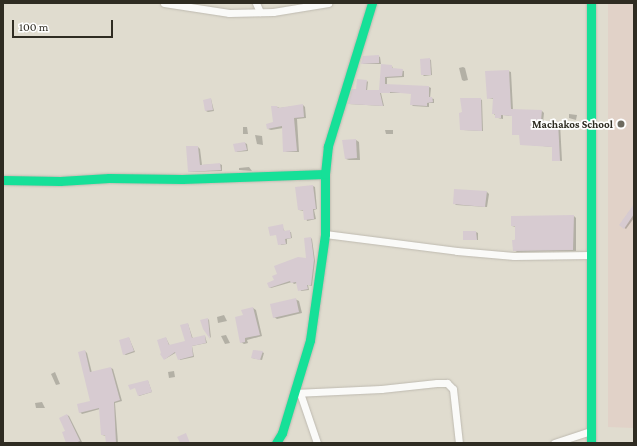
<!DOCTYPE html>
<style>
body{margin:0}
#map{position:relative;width:637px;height:446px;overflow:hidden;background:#e0dccf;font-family:"Crimson Pro",serif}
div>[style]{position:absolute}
.education>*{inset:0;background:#e1d2c8}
.shadow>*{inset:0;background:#0003}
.building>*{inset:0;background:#d7cbd1}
.roads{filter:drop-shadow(0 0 1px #bebab0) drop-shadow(0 0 1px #bebab0)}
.street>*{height:7px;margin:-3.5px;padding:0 3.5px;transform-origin:3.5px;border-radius:3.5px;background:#fafaf8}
.fast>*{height:9px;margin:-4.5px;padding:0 4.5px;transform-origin:4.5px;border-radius:4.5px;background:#16e098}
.dots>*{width:11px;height:11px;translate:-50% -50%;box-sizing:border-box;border:2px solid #fff;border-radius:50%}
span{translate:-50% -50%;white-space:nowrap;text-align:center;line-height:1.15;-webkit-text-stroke:3.5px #fff;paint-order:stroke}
.poi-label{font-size:11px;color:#2f2c22;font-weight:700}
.right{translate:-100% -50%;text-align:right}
.frame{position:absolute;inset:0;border:4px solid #2f2c22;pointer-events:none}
.scale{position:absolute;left:12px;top:20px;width:101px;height:18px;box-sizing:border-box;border:2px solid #2f2c22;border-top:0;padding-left:5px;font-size:12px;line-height:14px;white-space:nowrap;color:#2f2c22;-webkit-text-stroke:3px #fff;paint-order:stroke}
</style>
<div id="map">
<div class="education">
<div style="clip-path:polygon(608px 3px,634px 3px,634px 428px,608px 427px)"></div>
</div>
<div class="shadow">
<div style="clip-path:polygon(378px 56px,380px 57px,381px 64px,363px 64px,363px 57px)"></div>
<div style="clip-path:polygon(429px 59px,431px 60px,432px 75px,424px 76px,422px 74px)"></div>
<div style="clip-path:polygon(382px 65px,392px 66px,393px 69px,404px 71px,404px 77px,387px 78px,387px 85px,429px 87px,431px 88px,430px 98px,434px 99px,434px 103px,429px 103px,429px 107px,413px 106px,411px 104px,412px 93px,381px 93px,384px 106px,349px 104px,357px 90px,367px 81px,368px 82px,367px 91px,380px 92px)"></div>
<div style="clip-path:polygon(463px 67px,465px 68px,468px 80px,464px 81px,462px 80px,459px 68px)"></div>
<div style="clip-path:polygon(508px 71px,511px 72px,513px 110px,542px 111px,544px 113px,543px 122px,560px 123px,562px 161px,553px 160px,553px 147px,521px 144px,520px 135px,513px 134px,513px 116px,503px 115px,503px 119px,498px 118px,493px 113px,494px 99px,488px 98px)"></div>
<div style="clip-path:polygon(211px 99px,214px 111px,208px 112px,206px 111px)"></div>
<div style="clip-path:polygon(480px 99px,482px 100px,483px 131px,463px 130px)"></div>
<div style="clip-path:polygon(303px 105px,305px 107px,306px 118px,297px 119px,299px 152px,287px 152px,284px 151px,283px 128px,271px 130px,268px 129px,274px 123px,277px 107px,280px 108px)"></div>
<div style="clip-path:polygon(569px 114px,577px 115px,576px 120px,569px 118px)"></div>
<div style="clip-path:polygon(243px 127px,247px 127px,248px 134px,243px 134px)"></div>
<div style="clip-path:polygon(385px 130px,393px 130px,393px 134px,386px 134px)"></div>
<div style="clip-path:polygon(255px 135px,262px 136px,263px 145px,257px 144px)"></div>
<div style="clip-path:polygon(356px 140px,359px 142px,360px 160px,349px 160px,346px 159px)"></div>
<div style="clip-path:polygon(245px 143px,247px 144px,248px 151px,236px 152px)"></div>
<div style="clip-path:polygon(198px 147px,200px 149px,202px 165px,220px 164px,222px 165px,222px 171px,189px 172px)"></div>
<div style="clip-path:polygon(249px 167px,252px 171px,239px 170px,239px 168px)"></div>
<div style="clip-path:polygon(313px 186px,315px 187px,317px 209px,314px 210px,316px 219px,307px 221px,304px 211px,299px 210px)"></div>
<div style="clip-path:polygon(455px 190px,487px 192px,489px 194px,487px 207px,456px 205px,454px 203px)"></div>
<div style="clip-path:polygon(629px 212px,634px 215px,634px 218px,626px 229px,620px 225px)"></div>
<div style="clip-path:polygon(574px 216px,576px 218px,576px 251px,517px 252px,514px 250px,516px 227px,512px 226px)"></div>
<div style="clip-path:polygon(282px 226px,285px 232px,291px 232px,292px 238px,287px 239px,287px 244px,281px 245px,277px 235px,270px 235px)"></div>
<div style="clip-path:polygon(464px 232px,476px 232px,478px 233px,478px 240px,466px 240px,464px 239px)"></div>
<div style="clip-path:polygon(311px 238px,312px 239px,315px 261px,312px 286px,308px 285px,309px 290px,301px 291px,297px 283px,294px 284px,292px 282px,271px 288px,269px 287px,307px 259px)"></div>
<div style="clip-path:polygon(295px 299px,299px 301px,302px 313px,277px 319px,274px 317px)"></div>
<div style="clip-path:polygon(253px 308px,256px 310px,262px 336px,247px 340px,248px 343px,244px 344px,241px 342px,244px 316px)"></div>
<div style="clip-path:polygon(224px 315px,227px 321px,218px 323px,217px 317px)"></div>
<div style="clip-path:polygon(208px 319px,209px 320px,211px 338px,203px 328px)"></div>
<div style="clip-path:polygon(188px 324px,193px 339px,205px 336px,207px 343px,192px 346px,194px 357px,180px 360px,177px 352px,165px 359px,166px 338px,170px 346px,186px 342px)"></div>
<div style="clip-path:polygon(226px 335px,230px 343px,225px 344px,221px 336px)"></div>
<div style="clip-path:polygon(129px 338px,135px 352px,126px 355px,124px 354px)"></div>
<div style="clip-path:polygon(85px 351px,87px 353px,92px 373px,111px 368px,113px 369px,122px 401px,115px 403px,118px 443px,107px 443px,107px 436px,102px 435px,100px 409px,82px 414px,80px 412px,92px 402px)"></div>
<div style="clip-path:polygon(262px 352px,264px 353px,262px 360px,252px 358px)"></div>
<div style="clip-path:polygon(174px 371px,175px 377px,169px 378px,168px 372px)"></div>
<div style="clip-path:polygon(55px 372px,60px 384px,56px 385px,51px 374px)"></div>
<div style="clip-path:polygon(148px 381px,152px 392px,139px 396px,140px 385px)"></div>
<div style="clip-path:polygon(42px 402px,45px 408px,36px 408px,35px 403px)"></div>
<div style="clip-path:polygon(67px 415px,69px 416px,82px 442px,67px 443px)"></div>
</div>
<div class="building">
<div style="clip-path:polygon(379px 55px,379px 63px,361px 64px,363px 56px)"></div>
<div style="clip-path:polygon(430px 58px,431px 75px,421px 75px,420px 59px)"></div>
<div style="clip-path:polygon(381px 64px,392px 65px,392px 68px,403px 69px,402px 76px,385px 77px,385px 84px,429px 86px,429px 97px,432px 97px,433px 102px,427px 103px,427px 106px,410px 105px,411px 94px,390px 92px,390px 93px,380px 93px,383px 106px,348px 104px,352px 89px,356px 89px,357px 79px,367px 80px,366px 90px,379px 90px)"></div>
<div style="clip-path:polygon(509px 70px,511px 109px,542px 110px,541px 121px,558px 121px,560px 161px,552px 161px,552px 147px,520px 145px,519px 135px,512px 135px,512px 116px,501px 115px,501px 118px,495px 118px,495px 114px,492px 114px,493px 98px,487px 99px,485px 71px)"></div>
<div style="clip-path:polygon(211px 98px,213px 110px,205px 111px,203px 100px)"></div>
<div style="clip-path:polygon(460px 98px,481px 98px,482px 131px,460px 130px,459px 113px,462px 112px)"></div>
<div style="clip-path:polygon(303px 104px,304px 117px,294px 118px,297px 151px,283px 152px,282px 126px,267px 129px,266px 124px,273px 122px,271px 106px,277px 106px,278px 108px)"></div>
<div style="clip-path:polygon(356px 139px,357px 158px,345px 159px,342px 140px)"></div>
<div style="clip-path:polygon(245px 142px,247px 150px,235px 152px,233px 144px)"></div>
<div style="clip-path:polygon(186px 146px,198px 146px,200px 165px,220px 163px,221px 170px,188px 172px)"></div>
<div style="clip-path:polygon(313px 185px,316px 209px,313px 209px,314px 219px,304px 220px,303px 210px,298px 210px,295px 187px)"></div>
<div style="clip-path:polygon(454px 189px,487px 191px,485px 207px,453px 204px)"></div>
<div style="clip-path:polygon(634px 204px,634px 214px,624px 229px,619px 225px)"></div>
<div style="clip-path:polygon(574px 215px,573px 250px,513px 251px,512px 240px,515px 240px,515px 226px,511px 226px,511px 216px)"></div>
<div style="clip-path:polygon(283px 224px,284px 231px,290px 230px,291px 238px,285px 239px,286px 244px,278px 245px,276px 235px,270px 236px,268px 227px)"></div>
<div style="clip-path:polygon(463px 231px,476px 231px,477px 240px,463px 240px)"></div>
<div style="clip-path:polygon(311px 237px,314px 260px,311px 285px,307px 285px,308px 289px,298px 291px,296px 282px,291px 283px,290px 281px,269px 288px,267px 283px,274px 280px,272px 276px,277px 274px,274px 266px,298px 257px,306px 258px,304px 238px)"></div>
<div style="clip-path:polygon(296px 298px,299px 312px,273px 318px,270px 304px)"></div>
<div style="clip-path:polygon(253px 307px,260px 335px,245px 338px,245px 342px,240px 343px,235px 317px,243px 315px,241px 310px)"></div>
<div style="clip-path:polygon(208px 318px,210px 339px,203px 329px,200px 320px)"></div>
<div style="clip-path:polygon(188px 323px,192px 338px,205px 335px,206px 343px,192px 346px,193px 356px,178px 360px,175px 352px,164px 360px,160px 354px,161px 353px,157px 340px,166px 337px,169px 345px,185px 341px,180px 325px)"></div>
<div style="clip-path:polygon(129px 337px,134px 351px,123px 355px,119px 340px)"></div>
<div style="clip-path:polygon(85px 350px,90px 372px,111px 367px,120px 400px,114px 402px,116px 443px,106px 443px,105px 435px,101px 435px,99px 408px,79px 413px,77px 404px,90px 401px,78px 352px)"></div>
<div style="clip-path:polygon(253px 350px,263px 351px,260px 360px,251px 358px)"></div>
<div style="clip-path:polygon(148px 380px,152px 392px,138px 396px,135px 388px,130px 390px,128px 385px)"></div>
<div style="clip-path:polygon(67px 414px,80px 441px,75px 443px,66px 443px,62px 432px,65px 431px,59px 418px)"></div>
<div style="clip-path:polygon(186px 433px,190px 443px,180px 443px,177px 437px)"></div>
</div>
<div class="roads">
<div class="street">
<div style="left:164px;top:3px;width:66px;rotate:8.7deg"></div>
<div style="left:229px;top:13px;width:44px;rotate:-1.3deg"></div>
<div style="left:273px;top:12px;width:56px;rotate:-9.3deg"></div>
<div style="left:256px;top:3px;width:10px;rotate:66deg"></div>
<div style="left:325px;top:234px;width:133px;rotate:7.3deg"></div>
<div style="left:457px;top:251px;width:57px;rotate:5deg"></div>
<div style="left:514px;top:256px;width:77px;rotate:-0.7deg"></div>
<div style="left:294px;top:393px;width:87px;rotate:-2.6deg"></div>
<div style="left:381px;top:389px;width:56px;rotate:-6.1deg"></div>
<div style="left:437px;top:383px;width:10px"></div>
<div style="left:447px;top:383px;width:8px;rotate:45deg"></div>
<div style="left:453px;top:389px;width:54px;rotate:83.7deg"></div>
<div style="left:300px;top:393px;width:53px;rotate:71.2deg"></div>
<div style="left:554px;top:443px;width:39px;rotate:-18deg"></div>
</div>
<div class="fast">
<div style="left:591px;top:3px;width:440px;rotate:90deg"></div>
<div style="left:3px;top:180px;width:57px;rotate:1deg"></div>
<div style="left:60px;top:181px;width:49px;rotate:-3.5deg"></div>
<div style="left:109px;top:178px;width:73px;rotate:0.8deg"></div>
<div style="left:182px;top:179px;width:143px;rotate:-2deg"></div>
<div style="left:276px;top:443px;width:12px;rotate:-59deg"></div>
<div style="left:282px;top:433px;width:97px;rotate:-73.2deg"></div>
<div style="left:310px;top:340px;width:107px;rotate:-81.9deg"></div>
<div style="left:325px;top:234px;width:60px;rotate:-90deg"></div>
<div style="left:325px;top:174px;width:28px;rotate:-84deg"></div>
<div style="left:328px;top:146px;width:150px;rotate:-72.9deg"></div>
</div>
</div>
<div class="dots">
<div style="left:621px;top:124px;background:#6d6a5f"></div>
</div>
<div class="poi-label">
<span class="right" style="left:613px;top:124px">Machakos School</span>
</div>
<div class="frame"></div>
<div class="scale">100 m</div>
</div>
